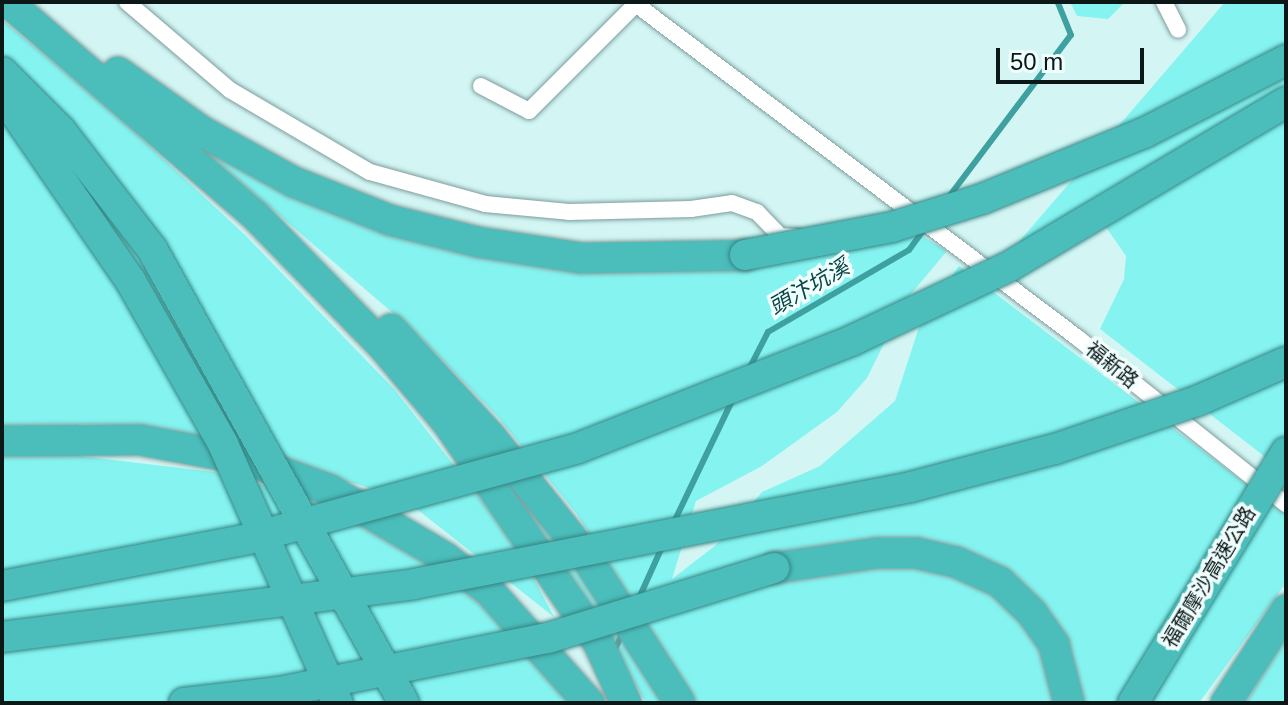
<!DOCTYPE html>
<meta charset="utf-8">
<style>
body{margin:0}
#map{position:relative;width:1288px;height:705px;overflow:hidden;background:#d3f6f4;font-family:Helvetica,"Noto Sans TC",sans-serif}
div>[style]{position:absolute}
.green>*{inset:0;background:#85f4f0}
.stream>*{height:6px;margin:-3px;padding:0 3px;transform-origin:3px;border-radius:3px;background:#3fa19f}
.roads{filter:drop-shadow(0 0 2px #7d9d9c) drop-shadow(0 0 2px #7d9d9c)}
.street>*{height:16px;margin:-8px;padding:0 8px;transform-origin:8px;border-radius:8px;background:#fff}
.highway>*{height:30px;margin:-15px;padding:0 15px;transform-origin:15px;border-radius:15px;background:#4bbdba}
.bridges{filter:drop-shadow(0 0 2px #358381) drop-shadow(0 0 2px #358381)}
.highway-bridge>*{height:30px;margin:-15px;padding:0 15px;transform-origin:15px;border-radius:15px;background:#4bbdba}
span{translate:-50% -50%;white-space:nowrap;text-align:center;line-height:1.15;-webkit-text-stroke:7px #f0fefd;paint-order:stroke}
.street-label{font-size:20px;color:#0c1818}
.water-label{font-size:22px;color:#094544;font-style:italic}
.frame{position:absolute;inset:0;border:4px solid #0c1818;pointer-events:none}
.scale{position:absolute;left:996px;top:48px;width:148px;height:36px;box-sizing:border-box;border:4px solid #0c1818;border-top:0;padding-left:10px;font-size:24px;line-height:28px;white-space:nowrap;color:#0c1818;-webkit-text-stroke:6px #f0fefd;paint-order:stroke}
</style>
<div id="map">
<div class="green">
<div style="clip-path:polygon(1070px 2px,1125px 2px,1108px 19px,1077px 16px)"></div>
<div style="clip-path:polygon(1225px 2px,1286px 2px,1286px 473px,1100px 329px,1124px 279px,1126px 256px,1090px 204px,1012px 250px)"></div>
<div style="clip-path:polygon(2px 20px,115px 114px,245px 235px,394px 389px,515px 543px,554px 617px,418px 510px,364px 486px,133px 426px,79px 424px,80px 456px,214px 472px,313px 499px,424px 563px,468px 595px,515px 635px,575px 703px,2px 703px)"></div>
<div style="clip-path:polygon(191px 139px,397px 231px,757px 267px,857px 248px,910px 229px,947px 251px,905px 301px,867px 378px,837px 412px,762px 466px,696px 501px,672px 579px,716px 545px,762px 492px,820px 466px,895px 401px,922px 318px,959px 266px,1286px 514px,1286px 583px,1199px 703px,697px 703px,576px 513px,498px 417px,416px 333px)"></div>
<div style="clip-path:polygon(487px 455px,590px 578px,668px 703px,646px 703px,578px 584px)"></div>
<div style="clip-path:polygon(1286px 636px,1286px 703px,1246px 703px)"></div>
</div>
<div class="stream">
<div style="left:948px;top:198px;width:204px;rotate:-53deg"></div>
<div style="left:1071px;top:35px;width:35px;rotate:-112deg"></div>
<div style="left:748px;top:371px;width:44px;rotate:-62.9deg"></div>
<div style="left:768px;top:332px;width:163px;rotate:-30.2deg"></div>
<div style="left:909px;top:250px;width:26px;rotate:-54deg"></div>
<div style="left:674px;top:522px;width:136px;rotate:-64.4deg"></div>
<div style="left:639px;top:598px;width:56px;rotate:-65.7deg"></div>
<div style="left:613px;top:653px;width:25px;rotate:-64deg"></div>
</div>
<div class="roads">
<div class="street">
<div style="left:127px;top:2px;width:135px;rotate:40.5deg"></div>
<div style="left:230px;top:90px;width:162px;rotate:30.4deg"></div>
<div style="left:370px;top:172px;width:119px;rotate:15.5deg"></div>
<div style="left:485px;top:204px;width:84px;rotate:5.4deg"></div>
<div style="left:569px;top:212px;width:122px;rotate:-1.4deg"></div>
<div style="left:691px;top:209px;width:41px;rotate:-8.3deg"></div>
<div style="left:732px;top:203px;width:27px;rotate:20deg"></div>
<div style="left:757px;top:212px;width:33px;rotate:46deg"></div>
<div style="left:780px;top:236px;width:17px;rotate:3deg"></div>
<div style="left:633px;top:2px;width:559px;rotate:37.07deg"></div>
<div style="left:1079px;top:339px;width:265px;rotate:38.6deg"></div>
<div style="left:1164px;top:2px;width:31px;rotate:63deg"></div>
<div style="left:481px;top:86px;width:54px;rotate:27.5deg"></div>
<div style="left:529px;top:111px;width:151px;rotate:-45deg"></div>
</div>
<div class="highway">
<div style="left:8px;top:2px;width:326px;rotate:40.8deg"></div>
<div style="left:255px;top:215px;width:183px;rotate:45.7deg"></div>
<div style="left:383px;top:346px;width:99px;rotate:49.9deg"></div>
<div style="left:447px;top:422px;width:121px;rotate:55.4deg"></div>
<div style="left:516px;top:522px;width:145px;rotate:55.7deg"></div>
<div style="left:598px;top:642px;width:67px;rotate:65.3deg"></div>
<div style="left:118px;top:72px;width:104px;rotate:35.2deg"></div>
<div style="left:203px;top:132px;width:104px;rotate:28.8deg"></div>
<div style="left:294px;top:182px;width:103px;rotate:21.6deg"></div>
<div style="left:390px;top:220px;width:91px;rotate:14deg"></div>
<div style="left:478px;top:242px;width:104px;rotate:8.8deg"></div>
<div style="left:581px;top:258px;width:164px;rotate:-1deg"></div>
<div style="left:391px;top:329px;width:146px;rotate:47.2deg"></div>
<div style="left:490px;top:436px;width:149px;rotate:51.3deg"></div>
<div style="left:583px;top:552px;width:179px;rotate:57.3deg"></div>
<div style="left:2px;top:441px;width:138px;rotate:-0.4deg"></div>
<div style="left:140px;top:440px;width:110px;rotate:10.5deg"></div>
<div style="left:248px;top:460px;width:87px;rotate:20.1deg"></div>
<div style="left:330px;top:490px;width:134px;rotate:30.4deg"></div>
<div style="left:446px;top:558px;width:56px;rotate:37.7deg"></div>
<div style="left:490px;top:592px;width:149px;rotate:48.3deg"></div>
<div style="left:774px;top:568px;width:104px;rotate:-8.3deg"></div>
<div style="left:877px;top:553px;width:39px"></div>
<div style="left:916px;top:553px;width:41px;rotate:12.7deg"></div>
<div style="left:956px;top:562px;width:48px;rotate:24.4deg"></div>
<div style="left:1000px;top:582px;width:45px;rotate:44.1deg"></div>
<div style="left:1032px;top:613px;width:39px;rotate:55deg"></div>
<div style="left:1054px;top:645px;width:60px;rotate:75.5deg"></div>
<div style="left:1226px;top:703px;width:111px;rotate:-57.2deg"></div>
</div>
</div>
<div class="bridges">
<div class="highway-bridge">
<div style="left:2px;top:72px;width:83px;rotate:45deg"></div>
<div style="left:61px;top:131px;width:149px;rotate:52.4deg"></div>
<div style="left:152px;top:249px;width:519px;rotate:60.97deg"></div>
<div style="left:2px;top:94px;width:226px;rotate:55.5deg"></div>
<div style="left:130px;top:280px;width:189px;rotate:60.4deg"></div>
<div style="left:223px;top:444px;width:283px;rotate:66.1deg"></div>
<div style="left:745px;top:255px;width:150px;rotate:-10.8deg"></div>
<div style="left:892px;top:227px;width:94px;rotate:-17.3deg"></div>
<div style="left:982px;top:199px;width:175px;rotate:-22.2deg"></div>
<div style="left:1144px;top:133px;width:160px;rotate:-27.2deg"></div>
<div style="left:2px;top:586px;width:250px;rotate:-10.8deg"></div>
<div style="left:248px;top:539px;width:342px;rotate:-15.4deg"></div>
<div style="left:578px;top:448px;width:295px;rotate:-21.4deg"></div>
<div style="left:853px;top:340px;width:174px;rotate:-25.2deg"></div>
<div style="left:1010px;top:266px;width:321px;rotate:-30.7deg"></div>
<div style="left:2px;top:637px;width:415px;rotate:-7.3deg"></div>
<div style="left:414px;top:584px;width:506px;rotate:-11.04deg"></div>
<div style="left:911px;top:487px;width:149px;rotate:-14.8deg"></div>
<div style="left:1055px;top:449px;width:150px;rotate:-18.7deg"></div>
<div style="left:1197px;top:401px;width:97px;rotate:-23.7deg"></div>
<div style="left:184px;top:703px;width:96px;rotate:-6.6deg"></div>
<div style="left:279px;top:692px;width:274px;rotate:-11.4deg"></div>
<div style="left:548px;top:638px;width:237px;rotate:-17.2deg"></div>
<div style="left:1133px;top:703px;width:294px;rotate:-58.6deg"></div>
</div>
</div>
<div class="street-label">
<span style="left:1112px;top:365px;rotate:39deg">福新路</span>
<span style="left:1209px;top:577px;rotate:-59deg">福爾摩沙高速公路</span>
</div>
<div class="water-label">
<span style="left:809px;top:287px;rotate:-30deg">頭汴坑溪</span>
</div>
<div class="frame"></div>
<div class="scale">50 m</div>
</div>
